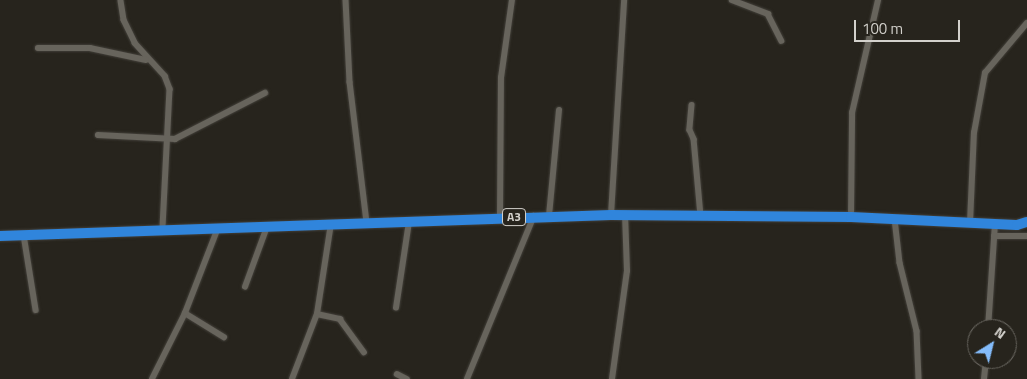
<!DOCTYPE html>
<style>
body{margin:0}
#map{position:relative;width:1027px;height:379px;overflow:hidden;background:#27241d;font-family:"Titillium Web",sans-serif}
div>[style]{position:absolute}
.roads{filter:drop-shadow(0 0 1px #43403a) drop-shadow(0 0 1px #43403a)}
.street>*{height:5.5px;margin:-2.75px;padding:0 2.75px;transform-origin:2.75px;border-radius:2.75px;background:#67645c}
.highway>*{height:10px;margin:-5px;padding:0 5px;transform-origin:5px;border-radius:5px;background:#3085dc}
span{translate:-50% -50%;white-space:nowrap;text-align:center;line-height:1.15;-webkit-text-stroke:5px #27241d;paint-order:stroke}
.shield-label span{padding:1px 4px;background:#27241d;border:1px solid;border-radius:4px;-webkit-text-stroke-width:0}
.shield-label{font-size:12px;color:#d3d1cc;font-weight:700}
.north{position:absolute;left:967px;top:319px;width:50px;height:50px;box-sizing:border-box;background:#27241d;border:1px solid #6c6963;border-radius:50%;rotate:36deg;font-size:14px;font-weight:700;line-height:20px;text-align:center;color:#d3d1cc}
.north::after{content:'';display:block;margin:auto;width:18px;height:22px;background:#84bcfb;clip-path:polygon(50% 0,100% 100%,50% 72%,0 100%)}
.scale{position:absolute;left:854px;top:20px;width:106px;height:22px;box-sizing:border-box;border:2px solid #d3d1cc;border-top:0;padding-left:6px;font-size:15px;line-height:18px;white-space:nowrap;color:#d3d1cc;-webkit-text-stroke:4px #27241d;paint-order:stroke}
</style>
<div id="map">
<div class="roads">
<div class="street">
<div style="left:346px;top:0;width:82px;rotate:87.2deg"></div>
<div style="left:350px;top:82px;width:142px;rotate:83.1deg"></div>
<div style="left:732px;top:0;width:39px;rotate:21deg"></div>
<div style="left:768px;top:14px;width:30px;rotate:63deg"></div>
<div style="left:121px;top:1px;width:19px;rotate:81deg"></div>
<div style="left:124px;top:20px;width:25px;rotate:64deg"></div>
<div style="left:135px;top:43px;width:45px;rotate:47.7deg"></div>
<div style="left:165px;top:76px;width:14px;rotate:69deg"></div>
<div style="left:170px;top:89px;width:140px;rotate:92.9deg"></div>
<div style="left:38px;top:48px;width:52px"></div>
<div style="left:90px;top:48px;width:57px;rotate:12.1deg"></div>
<div style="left:692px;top:105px;width:25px;rotate:95deg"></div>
<div style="left:690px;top:130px;width:10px;rotate:66deg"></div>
<div style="left:694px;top:139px;width:77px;rotate:84.8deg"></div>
<div style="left:98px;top:135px;width:77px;rotate:3deg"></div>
<div style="left:175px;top:139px;width:101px;rotate:-27.1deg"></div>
<div style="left:611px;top:215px;width:215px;rotate:-86.5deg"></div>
<div style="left:549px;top:216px;width:106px;rotate:-84.6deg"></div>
<div style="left:500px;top:217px;width:139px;rotate:-89.6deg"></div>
<div style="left:501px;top:78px;width:79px;rotate:-82deg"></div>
<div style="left:851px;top:217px;width:104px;rotate:-89.4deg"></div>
<div style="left:852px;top:113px;width:116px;rotate:-77deg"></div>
<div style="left:895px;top:219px;width:44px;rotate:83.5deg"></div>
<div style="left:900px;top:263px;width:70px;rotate:76deg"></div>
<div style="left:917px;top:331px;width:48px;rotate:87.6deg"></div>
<div style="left:970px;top:223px;width:90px;rotate:-87.5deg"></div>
<div style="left:974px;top:133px;width:61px;rotate:-79.6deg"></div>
<div style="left:985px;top:73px;width:65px;rotate:-50deg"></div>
<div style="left:24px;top:235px;width:76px;rotate:80.9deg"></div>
<div style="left:994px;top:236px;width:33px"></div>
<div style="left:245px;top:287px;width:64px;rotate:-69.9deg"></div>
<div style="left:396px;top:308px;width:87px;rotate:-81.4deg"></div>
<div style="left:185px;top:313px;width:46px;rotate:31.6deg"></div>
<div style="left:317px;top:314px;width:24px;rotate:12deg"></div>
<div style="left:340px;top:319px;width:41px;rotate:54deg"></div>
<div style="left:988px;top:329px;width:105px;rotate:-86.2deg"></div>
<div style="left:397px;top:374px;width:11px;rotate:27deg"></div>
<div style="left:152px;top:379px;width:74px;rotate:-63.4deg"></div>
<div style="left:185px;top:313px;width:91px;rotate:-68.8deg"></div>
<div style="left:292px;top:379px;width:70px;rotate:-69deg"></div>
<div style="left:317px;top:314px;width:91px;rotate:-81.2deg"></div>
<div style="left:467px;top:379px;width:176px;rotate:-67.7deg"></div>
<div style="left:612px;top:379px;width:109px;rotate:-82.1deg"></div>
<div style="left:627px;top:271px;width:56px;rotate:-92deg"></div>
<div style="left:984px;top:379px;width:20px;rotate:-84deg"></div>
</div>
<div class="highway">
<div style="left:0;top:236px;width:611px;rotate:-1.97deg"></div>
<div style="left:611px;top:215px;width:240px;rotate:0.5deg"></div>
<div style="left:851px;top:217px;width:166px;rotate:2.8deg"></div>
<div style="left:1017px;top:225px;width:10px;rotate:-17deg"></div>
</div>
</div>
<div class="shield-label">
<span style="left:514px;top:217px">A3</span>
</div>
<div class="north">N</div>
<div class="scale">100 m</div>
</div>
